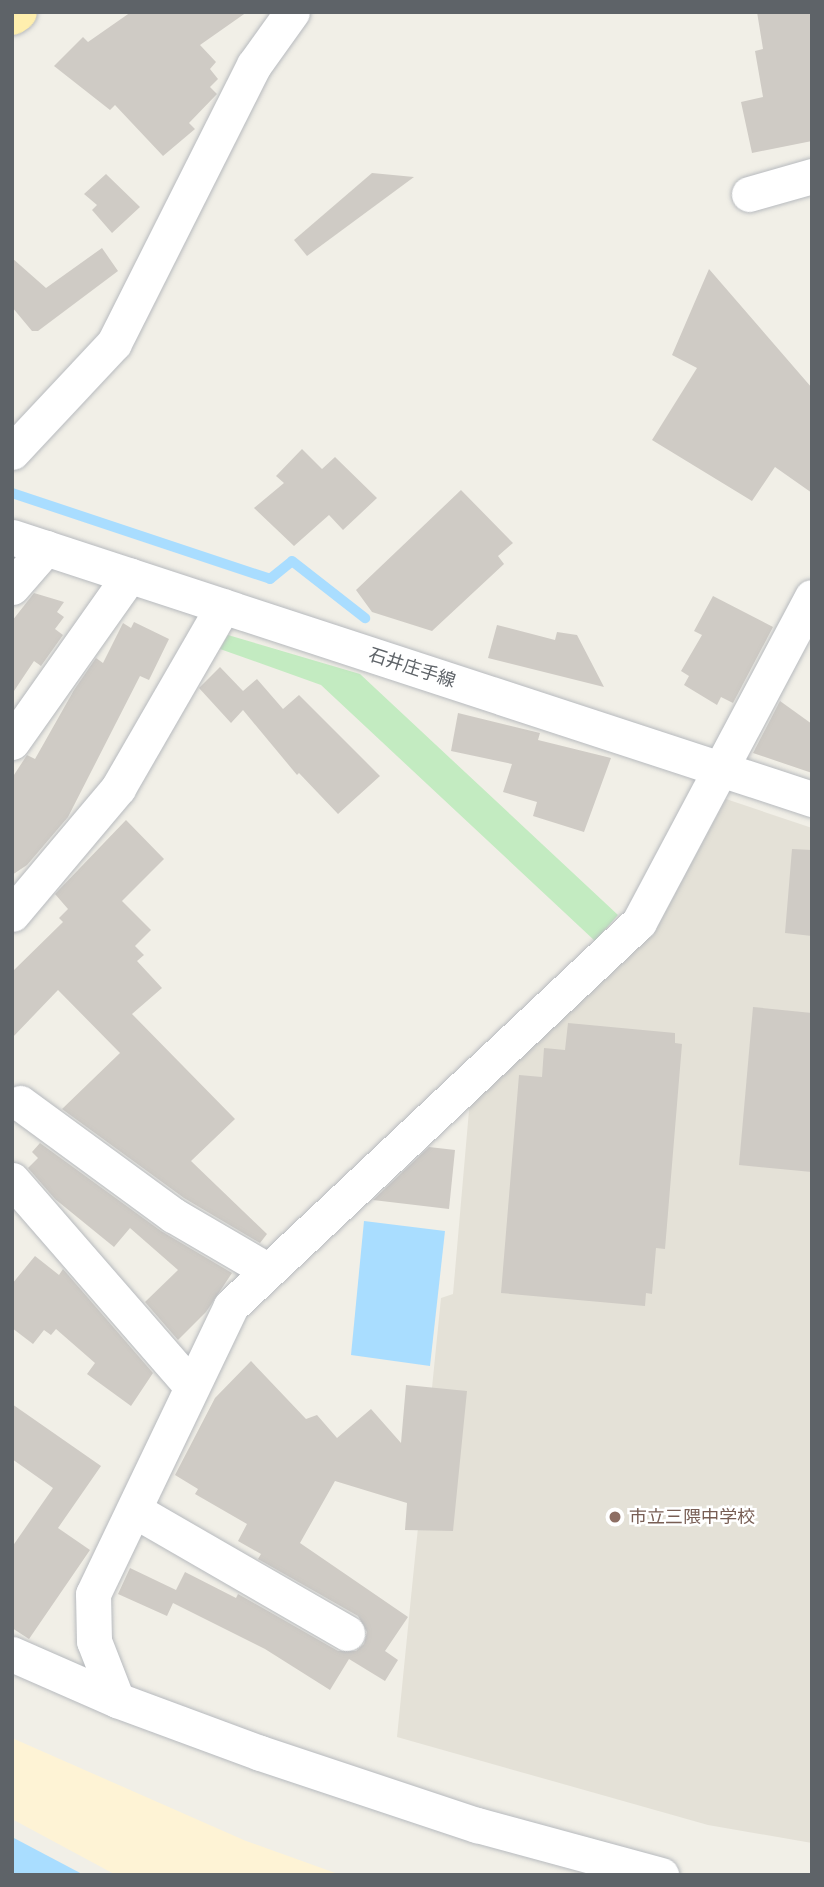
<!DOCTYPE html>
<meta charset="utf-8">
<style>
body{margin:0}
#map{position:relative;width:824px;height:1887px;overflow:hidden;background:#f1efe7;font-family:Montserrat,"Noto Sans JP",sans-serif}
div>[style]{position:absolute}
.education>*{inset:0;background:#e4e1d7}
.green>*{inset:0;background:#c3ebc1}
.sand>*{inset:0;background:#fef3d5}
.water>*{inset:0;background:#a9ddff}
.stream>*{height:10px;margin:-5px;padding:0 5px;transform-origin:5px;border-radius:5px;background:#a9ddff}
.building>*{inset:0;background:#cfcbc5}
.roads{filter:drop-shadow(0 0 2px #b7babe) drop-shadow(0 0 2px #b7babe)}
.minor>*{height:35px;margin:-17.5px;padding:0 17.5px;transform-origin:17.5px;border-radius:17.5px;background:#fff}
.major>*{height:38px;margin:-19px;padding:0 19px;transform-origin:19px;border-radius:19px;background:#ffefae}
.dots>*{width:19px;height:19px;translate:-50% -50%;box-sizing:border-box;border:4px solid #fff;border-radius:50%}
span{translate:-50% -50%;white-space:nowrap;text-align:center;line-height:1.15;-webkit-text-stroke:5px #fff;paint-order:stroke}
.street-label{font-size:18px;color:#5e6368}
.education-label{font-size:18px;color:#785e54}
.left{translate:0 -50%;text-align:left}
.frame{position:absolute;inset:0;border:14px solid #5e6368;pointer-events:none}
</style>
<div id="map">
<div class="education">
<div style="clip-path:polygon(726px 799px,812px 828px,812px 1843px,708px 1825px,397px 1737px,441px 1298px,453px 1294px,470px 1099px,656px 930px)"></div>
</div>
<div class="green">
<div style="clip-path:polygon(228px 635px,360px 674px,618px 915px,595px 941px,321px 685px,220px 649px)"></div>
</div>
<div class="sand">
<div style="clip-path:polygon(12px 1738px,246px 1841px,341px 1875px,116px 1875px,12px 1819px)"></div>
</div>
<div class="water">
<div style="clip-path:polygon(364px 1221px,445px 1231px,430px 1366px,351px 1355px)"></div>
<div style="clip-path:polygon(12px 1837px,84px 1875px,12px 1875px)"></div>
</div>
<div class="stream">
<div style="left:12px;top:493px;width:272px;rotate:18.4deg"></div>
<div style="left:270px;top:579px;width:28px;rotate:-39deg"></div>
<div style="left:292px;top:561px;width:93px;rotate:38deg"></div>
</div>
<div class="building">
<div style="clip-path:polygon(131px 12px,247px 12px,200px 45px,216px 62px,210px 69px,218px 79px,210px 87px,217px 94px,189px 123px,195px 129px,163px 156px,115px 105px,110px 110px,54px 66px,83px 37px,88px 42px)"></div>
<div style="clip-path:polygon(757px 12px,812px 12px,812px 141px,752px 153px,741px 102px,763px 97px,755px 51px,763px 49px)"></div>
<div style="clip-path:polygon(372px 173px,414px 177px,307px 256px,294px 240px)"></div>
<div style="clip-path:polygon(106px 174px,140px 207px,112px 233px,92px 210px,97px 205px,84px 194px)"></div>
<div style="clip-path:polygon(102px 248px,118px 271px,38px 331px,32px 331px,12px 307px,12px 258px,46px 288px)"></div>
<div style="clip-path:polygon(709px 269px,812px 388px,812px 493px,775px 467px,752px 501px,652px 440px,697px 368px,672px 355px)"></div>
<div style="clip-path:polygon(302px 449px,322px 469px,335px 457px,377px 498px,343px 530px,329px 515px,294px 546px,254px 508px,284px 483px,276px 476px)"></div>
<div style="clip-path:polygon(461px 490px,513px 543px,498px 556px,504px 564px,432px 631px,372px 612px,356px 590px)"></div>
<div style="clip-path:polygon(34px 593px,64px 602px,57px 612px,64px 617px,55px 629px,63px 635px,41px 666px,34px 661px,12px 694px,12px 621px)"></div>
<div style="clip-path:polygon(713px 596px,773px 627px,733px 703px,721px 697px,717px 705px,684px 685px,689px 676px,681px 671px,702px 635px,694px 631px)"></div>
<div style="clip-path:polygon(134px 622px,169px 639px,149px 680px,140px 676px,68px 817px,27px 865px,12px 875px,12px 778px,27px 755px,35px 759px,74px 690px,96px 658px,103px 663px,123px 623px,131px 628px)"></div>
<div style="clip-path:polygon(497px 625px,555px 640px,557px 632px,577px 635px,604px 687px,488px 658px)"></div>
<div style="clip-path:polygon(220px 667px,243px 691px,257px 679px,283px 709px,299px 695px,380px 776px,338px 814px,299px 773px,297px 775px,243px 710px,231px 723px,199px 688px)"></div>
<div style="clip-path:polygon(780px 701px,812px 724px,812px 773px,753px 753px)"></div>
<div style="clip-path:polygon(458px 713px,540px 733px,538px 740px,611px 758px,584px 832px,533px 816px,537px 802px,503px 792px,512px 764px,451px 751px)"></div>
<div style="clip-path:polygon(126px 820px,164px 859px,122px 901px,151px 930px,135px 946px,144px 955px,137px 961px,162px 988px,132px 1014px,235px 1119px,191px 1161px,267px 1234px,260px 1243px,184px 1198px,62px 1109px,120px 1053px,58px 990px,12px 1038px,12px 972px,63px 922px,59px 918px,68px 909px,55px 894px)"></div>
<div style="clip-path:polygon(792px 849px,812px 850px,812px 936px,785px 933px)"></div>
<div style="clip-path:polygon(753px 1007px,812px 1013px,812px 1172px,739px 1165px)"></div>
<div style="clip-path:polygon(568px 1023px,675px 1033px,675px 1043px,682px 1044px,665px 1249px,656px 1248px,652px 1294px,646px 1293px,645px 1306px,501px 1293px,519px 1075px,542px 1077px,544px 1048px,565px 1050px)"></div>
<div style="clip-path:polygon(40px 1143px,161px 1231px,232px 1273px,206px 1312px,178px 1340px,145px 1302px,178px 1270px,130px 1228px,114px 1247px,55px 1199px,28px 1168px,38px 1158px,32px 1152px)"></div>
<div style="clip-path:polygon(429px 1147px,455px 1150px,449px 1209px,373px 1200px)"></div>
<div style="clip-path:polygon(35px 1256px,59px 1275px,63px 1269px,153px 1373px,131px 1406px,87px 1374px,95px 1363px,56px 1329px,51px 1335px,44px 1330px,33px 1344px,12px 1328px,12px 1284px)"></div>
<div style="clip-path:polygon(251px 1361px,306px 1419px,317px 1415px,337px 1438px,371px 1409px,401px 1443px,406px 1385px,467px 1391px,453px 1531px,405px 1530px,407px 1503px,335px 1481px,300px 1543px,408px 1617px,385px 1651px,398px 1660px,385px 1681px,349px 1659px,330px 1690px,265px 1649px,173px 1603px,167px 1616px,118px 1594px,130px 1568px,176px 1590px,185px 1572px,236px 1598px,238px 1594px,338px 1651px,356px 1651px,364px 1644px,367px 1632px,358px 1616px,258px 1559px,261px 1554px,238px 1541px,247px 1524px,195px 1494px,198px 1489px,175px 1475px,215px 1398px)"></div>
<div style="clip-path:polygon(12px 1404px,101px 1466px,58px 1528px,90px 1550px,29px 1639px,12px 1628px,12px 1547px,53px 1488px,12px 1459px)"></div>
</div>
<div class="roads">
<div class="minor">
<div style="left:749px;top:194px;width:66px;rotate:-15.9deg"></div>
<div style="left:12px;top:452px;width:149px;rotate:-46.9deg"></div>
<div style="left:114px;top:343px;width:311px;rotate:-63.3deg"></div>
<div style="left:254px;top:65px;width:65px;rotate:-54.4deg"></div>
<div style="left:12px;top:537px;width:842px;rotate:18.13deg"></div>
<div style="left:12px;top:587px;width:52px;rotate:-48.9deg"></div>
<div style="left:12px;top:742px;width:204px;rotate:-54.8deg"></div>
<div style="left:12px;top:914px;width:165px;rotate:-49.9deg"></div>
<div style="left:118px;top:788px;width:210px;rotate:-60deg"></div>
<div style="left:20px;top:1103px;width:190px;rotate:36.2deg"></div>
<div style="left:173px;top:1215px;width:109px;rotate:30.3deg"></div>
<div style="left:12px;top:1180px;width:274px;rotate:49deg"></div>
<div style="left:134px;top:1510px;width:246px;rotate:30deg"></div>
<div style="left:12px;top:1654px;width:115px;rotate:23.7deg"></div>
<div style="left:117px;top:1700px;width:153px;rotate:20.3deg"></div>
<div style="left:260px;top:1753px;width:229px;rotate:18.4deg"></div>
<div style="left:477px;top:1825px;width:191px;rotate:15.2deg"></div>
<div style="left:117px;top:1700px;width:63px;rotate:-111.3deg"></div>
<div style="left:94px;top:1641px;width:47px;rotate:-91.2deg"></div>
<div style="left:93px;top:1594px;width:319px;rotate:-64.4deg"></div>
<div style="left:231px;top:1306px;width:560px;rotate:-43.26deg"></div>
<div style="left:639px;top:922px;width:368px;rotate:-62deg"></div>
</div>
<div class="major">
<div style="left:12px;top:16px;width:7px;rotate:-34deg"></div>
</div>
</div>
<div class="dots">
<div style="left:615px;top:1517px;background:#8d6e63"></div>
</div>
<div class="street-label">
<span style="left:412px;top:668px;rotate:18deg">石井庄手線</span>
</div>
<div class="education-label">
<span class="left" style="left:629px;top:1517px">市立三隈中学校</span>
</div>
<div class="frame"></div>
</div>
